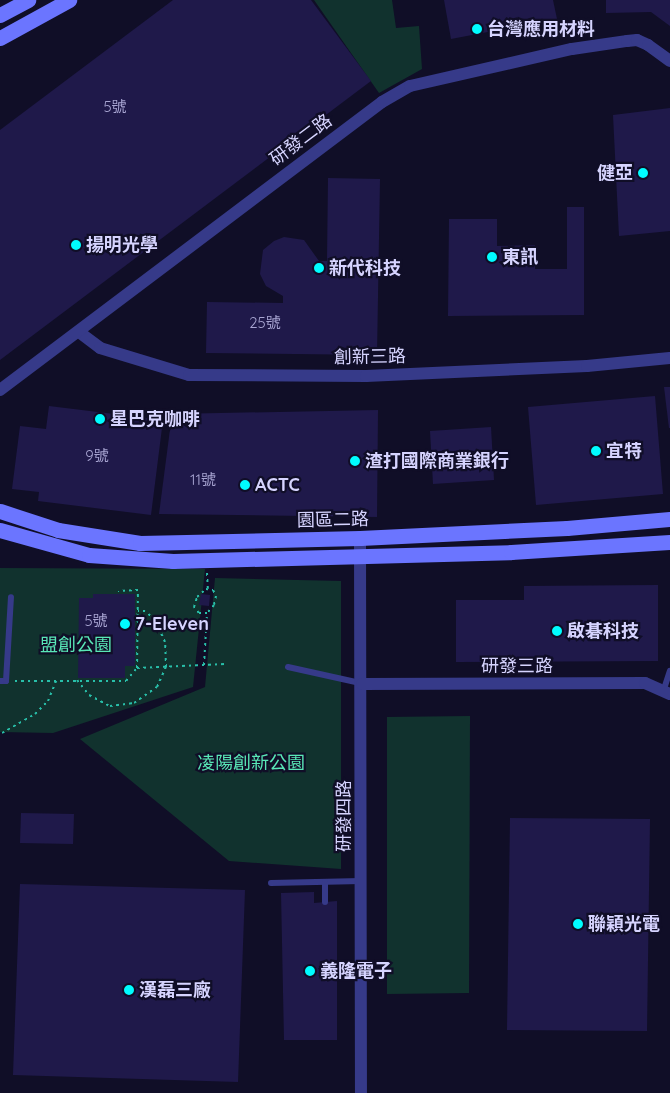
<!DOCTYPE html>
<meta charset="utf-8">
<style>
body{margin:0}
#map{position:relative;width:670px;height:1093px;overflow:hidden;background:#100e27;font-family:Quicksand,"Noto Sans TC",sans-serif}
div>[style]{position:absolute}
.green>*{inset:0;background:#11322e}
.building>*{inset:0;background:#1f194a}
.path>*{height:2px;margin-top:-1px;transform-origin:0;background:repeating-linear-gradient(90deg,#28bfa9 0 2.5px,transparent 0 6.5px)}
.lane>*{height:6px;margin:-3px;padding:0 3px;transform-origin:3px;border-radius:3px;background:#363a89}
.street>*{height:12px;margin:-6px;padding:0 6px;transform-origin:6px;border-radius:6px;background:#363a89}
.secondary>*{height:15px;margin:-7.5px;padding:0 7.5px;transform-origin:7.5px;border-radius:7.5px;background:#6b75ff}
.dots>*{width:14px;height:14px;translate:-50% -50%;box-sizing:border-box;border:2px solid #100e27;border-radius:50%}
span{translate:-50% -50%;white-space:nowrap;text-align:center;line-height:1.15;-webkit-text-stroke:4.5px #100e27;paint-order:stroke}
.number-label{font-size:15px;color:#a8a5d2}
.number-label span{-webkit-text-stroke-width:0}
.poi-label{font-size:18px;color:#d6d4ff;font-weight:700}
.left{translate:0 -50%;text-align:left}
.right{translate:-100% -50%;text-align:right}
.street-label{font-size:18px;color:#d6d4ff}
.park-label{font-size:18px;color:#59e7b7}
</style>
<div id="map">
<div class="green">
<div style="clip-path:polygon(314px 0,392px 0,396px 28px,419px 26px,422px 69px,379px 93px)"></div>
<div style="clip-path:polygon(0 568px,205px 569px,193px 687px,53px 733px,0 732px)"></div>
<div style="clip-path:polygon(215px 578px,341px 581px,341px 869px,229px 861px,80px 739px,205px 687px)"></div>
<div style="clip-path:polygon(470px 716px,469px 993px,387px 994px,387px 717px)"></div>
</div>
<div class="building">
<div style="clip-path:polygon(173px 0,311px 0,371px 81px,0 360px,0 130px)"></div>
<div style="clip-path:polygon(444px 0,553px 0,557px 19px,451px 39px)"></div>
<div style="clip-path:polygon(606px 0,670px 0,670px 26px,651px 12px,606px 13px)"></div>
<div style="clip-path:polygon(670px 108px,670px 231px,619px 236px,613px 115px)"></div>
<div style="clip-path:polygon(328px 178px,380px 179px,377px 355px,206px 353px,207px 302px,283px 303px,283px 296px,266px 286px,260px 274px,263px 250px,274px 241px,284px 237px,304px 240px,319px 261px,327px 261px)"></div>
<div style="clip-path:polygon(567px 207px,584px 207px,584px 315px,448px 316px,449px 219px,497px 219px,497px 246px,535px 245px,535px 269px,567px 269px)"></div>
<div style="clip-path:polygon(664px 387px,670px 387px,670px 428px,669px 428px)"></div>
<div style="clip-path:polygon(655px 396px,663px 494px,536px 505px,528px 407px)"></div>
<div style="clip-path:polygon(49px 406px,163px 420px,151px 515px,38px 501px,39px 492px,12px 489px,20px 426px,46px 429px)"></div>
<div style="clip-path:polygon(378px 410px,377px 517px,159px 514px,172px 414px)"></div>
<div style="clip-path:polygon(491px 427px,494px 480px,433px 484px,430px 431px)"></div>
<div style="clip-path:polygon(658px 585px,658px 661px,456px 662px,456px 600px,524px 600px,524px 586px)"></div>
<div style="clip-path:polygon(93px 594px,135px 594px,135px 666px,125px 666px,125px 678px,78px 678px,79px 598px,93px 598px)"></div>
<div style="clip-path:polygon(201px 594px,210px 595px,209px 606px,199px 605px)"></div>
<div style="clip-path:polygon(21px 813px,74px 814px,73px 844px,20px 843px)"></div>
<div style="clip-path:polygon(510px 818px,650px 819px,647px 1031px,507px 1030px)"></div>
<div style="clip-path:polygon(20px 884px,245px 890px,238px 1082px,13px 1075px)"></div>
<div style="clip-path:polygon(314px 892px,314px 903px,337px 901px,337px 1040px,284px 1040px,281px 893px)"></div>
</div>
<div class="path">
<div style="left:207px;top:573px;width:17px;rotate:87deg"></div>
<div style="left:204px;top:665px;width:52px;rotate:-86.7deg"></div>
<div style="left:207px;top:613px;width:8px;rotate:180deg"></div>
<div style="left:199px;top:613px;width:8px;rotate:-130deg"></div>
<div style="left:194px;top:607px;width:10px;rotate:-73deg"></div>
<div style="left:197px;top:597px;width:12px;rotate:-42deg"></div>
<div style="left:206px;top:589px;width:7px;rotate:8deg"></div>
<div style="left:213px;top:590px;width:7px;rotate:63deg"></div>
<div style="left:216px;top:596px;width:9px;rotate:103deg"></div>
<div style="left:214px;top:605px;width:11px;rotate:131deg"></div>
<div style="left:137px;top:668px;width:88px;rotate:-2.6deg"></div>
<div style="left:77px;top:680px;width:19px;rotate:51deg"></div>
<div style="left:89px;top:695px;width:24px;rotate:28deg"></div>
<div style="left:110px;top:706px;width:24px;rotate:-7deg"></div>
<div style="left:134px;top:703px;width:28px;rotate:-35deg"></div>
<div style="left:157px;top:687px;width:22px;rotate:-66deg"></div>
<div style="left:166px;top:667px;width:25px;rotate:-92deg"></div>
<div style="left:165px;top:642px;width:24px;rotate:-114deg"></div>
<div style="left:155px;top:620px;width:13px;rotate:-138deg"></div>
<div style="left:145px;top:611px;width:7px;rotate:180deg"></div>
<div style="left:15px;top:681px;width:111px"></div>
<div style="left:126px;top:681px;width:17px;rotate:-50deg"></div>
<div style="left:137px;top:668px;width:78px;rotate:-89.3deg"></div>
<div style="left:138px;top:590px;width:20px;rotate:177deg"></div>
<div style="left:2px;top:733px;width:38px;rotate:-30deg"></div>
<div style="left:35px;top:714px;width:18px;rotate:-45deg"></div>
<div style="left:48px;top:701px;width:22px;rotate:-68deg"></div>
</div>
<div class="lane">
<div style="left:288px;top:667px;width:74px;rotate:12.5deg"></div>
<div style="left:0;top:681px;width:6px"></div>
<div style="left:6px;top:681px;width:84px;rotate:-86.6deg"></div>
<div style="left:664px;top:689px;width:19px;rotate:-72deg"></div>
<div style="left:271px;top:883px;width:90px;rotate:-1.3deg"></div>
<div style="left:325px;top:902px;width:20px;rotate:-90deg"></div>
</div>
<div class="street">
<div style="left:79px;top:332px;width:26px;rotate:37deg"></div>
<div style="left:100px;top:348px;width:93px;rotate:16.9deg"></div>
<div style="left:189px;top:375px;width:177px;rotate:0.3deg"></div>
<div style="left:366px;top:376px;width:221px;rotate:-2.6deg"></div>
<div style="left:587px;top:366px;width:83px;rotate:-5.5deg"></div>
<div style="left:0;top:390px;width:478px;rotate:-37deg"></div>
<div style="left:382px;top:102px;width:32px;rotate:-30deg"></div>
<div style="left:410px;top:86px;width:166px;rotate:-12.9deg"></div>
<div style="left:572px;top:49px;width:56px;rotate:-8.3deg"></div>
<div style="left:627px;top:41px;width:10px;rotate:-6deg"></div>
<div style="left:637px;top:40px;width:12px;rotate:24deg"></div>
<div style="left:648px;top:45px;width:27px;rotate:36deg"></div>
<div style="left:360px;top:538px;width:555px;rotate:89.9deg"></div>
<div style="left:362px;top:684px;width:283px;rotate:-0.2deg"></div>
<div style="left:645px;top:683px;width:27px;rotate:24deg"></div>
</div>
<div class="secondary">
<div style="left:0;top:15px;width:32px;rotate:-28deg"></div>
<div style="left:0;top:38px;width:79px;rotate:-28.8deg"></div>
<div style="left:0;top:511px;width:61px;rotate:18.1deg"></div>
<div style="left:58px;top:530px;width:83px;rotate:9deg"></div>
<div style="left:140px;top:543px;width:220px;rotate:-1.3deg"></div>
<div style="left:360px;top:538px;width:207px;rotate:-2.8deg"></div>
<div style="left:567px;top:528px;width:103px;rotate:-5deg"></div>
<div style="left:0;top:530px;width:92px;rotate:15.7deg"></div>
<div style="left:89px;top:555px;width:84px;rotate:4.1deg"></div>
<div style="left:173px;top:561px;width:338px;rotate:-1.5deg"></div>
<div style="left:511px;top:552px;width:159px;rotate:-3.6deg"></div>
</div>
<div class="dots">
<div style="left:477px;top:29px;background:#00fcff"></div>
<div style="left:643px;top:173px;background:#00fcff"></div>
<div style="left:76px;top:245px;background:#00fcff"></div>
<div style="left:492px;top:257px;background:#00fcff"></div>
<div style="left:319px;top:268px;background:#00fcff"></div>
<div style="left:100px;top:419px;background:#00fcff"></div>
<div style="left:596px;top:451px;background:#00fcff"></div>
<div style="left:355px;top:461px;background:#00fcff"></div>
<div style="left:245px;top:485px;background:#00fcff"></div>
<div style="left:125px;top:624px;background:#00fcff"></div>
<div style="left:557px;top:631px;background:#00fcff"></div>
<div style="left:578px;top:924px;background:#00fcff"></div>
<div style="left:310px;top:971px;background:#00fcff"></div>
<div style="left:129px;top:990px;background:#00fcff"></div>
</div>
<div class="number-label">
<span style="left:115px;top:107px">5號</span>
<span style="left:265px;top:323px">25號</span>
<span style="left:97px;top:456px">9號</span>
<span style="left:203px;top:480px">11號</span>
<span style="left:96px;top:621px">5號</span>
</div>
<div class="poi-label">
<span class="left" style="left:487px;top:29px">台灣應用材料</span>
<span class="right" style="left:633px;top:173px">健亞</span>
<span class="left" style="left:86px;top:245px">揚明光學</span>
<span class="left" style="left:502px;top:257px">東訊</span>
<span class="left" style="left:329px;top:268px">新代科技</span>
<span class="left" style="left:110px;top:419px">星巴克咖啡</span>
<span class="left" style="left:606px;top:451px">宜特</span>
<span class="left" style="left:365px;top:461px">渣打國際商業銀行</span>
<span class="left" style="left:255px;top:485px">ACTC</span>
<span class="left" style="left:135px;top:624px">7-Eleven</span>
<span class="left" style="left:567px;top:631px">啟碁科技</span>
<span class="left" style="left:588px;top:924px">聯穎光電</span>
<span class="left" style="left:320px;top:971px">義隆電子</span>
<span class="left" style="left:139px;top:990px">漢磊三廠</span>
</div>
<div class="street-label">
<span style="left:301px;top:140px;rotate:-37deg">研發二路</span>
<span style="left:370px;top:357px;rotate:-1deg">創新三路</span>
<span style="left:333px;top:520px;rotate:-1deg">園區二路</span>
<span style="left:517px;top:666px">研發三路</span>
<span style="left:344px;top:816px;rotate:-90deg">研發四路</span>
</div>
<div class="park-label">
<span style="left:76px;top:645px">盟創公園</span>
<span style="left:251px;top:763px">凌陽創新公園</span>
</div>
</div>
